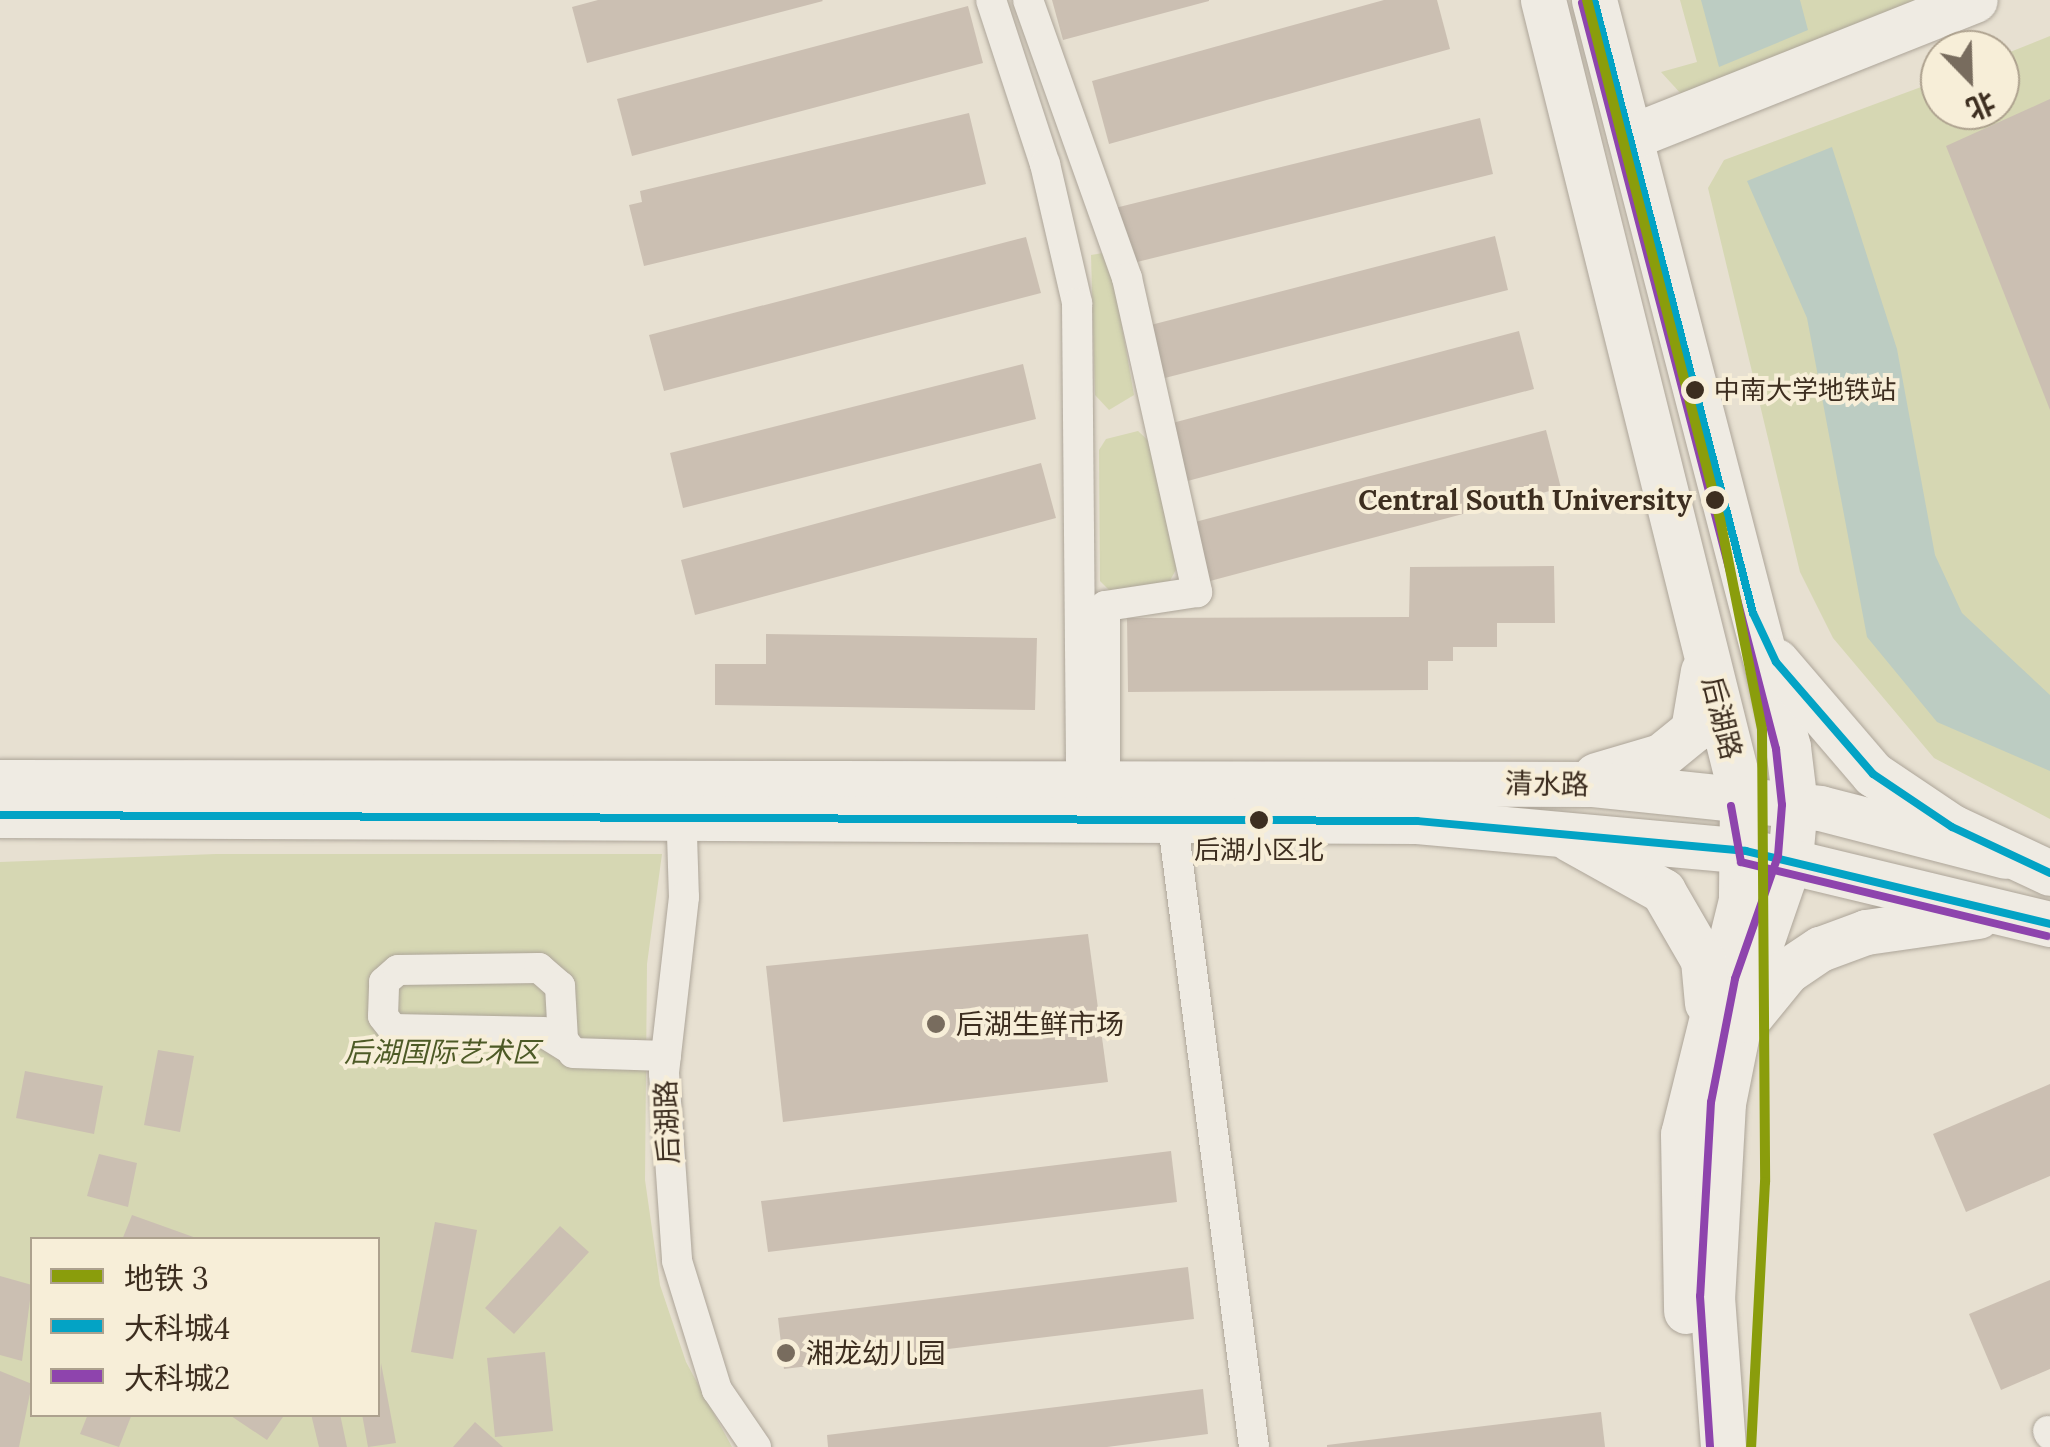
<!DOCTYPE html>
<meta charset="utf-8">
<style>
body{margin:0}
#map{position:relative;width:2050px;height:1447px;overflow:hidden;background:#e7e0d1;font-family:Lora,"Noto Sans SC",serif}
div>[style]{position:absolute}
.green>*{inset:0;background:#d6d7b3}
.water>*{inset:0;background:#bcccc2}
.building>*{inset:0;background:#cbbfb2}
.roads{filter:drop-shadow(0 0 2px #ada599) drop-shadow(0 0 2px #ada599)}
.street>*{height:30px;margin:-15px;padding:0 15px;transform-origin:15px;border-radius:15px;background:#efebe3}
.secondary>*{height:45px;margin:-22.5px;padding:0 22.5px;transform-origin:22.5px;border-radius:22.5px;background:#efebe3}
.bus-1>*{height:8px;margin:-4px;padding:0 4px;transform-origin:4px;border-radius:4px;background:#03a3c5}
.bus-2>*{height:8px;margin:-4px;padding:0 4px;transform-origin:4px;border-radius:4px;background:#8e44ad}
.metro-1>*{height:10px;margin:-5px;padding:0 5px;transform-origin:5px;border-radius:5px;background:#8a9d0c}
.dots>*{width:28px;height:28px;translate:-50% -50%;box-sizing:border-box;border:5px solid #f7eed8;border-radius:50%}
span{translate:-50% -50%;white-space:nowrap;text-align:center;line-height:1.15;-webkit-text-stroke:8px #f7eed8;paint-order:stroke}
.bus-label{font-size:26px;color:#3d2e20}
.left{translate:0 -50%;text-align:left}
.stop-label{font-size:28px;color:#3d2e20;font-weight:700}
.right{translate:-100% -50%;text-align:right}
.street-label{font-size:28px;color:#3d2e20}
.poi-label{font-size:28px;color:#3d2e20}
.park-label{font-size:28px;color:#4d5a26;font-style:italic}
.legend{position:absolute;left:30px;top:1237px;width:350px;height:180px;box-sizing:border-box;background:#f7eed8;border:2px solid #ada18e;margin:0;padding:12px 18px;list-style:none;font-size:30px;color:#3d2e20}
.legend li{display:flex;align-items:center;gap:20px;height:50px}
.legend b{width:50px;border:2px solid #ada18e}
.north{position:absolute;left:1920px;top:30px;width:100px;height:100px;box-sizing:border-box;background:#f7eed8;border:2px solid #ada18e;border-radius:50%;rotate:157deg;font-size:28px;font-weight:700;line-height:40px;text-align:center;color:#3d2e20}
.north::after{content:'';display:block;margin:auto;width:35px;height:45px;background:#786c5e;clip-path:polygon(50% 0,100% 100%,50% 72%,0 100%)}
</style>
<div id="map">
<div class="green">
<div style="clip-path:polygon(1680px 0,1953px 0,1683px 96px,1661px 72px,1697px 62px)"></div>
<div style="clip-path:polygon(2050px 36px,2050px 819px,1934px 758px,1833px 638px,1800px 572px,1708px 188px,1724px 160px,1940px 80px,1940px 110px,2000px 110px,2000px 56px)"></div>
<div style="clip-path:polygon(1109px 252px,1134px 395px,1109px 410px,1095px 395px,1091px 255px)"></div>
<div style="clip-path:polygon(1138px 431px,1151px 443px,1178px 566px,1167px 586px,1112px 593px,1100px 581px,1099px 450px,1106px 439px)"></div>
<div style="clip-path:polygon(evenodd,216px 854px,662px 854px,647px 964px,645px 1180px,660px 1285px,686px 1362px,732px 1447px,0 1447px,0 862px,216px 854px,32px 1240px,378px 1240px,378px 1414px,32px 1414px,32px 1240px)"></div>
</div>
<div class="water">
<div style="clip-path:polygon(1701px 0,1800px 0,1808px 30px,1719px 67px)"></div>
<div style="clip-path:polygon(1832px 147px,1897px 349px,1935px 555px,1962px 613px,2050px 695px,2050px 771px,1937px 722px,1867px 637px,1807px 318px,1747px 181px)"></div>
</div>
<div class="building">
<div style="clip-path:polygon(598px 0,822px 0,823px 1px,587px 63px,572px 7px)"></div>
<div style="clip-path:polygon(1052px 0,1209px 0,1209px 1px,1063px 40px)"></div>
<div style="clip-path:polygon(1384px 0,1437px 0,1450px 49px,1109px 144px,1092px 81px)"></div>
<div style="clip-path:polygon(968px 6px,983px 63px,632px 156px,617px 99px)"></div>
<div style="clip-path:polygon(2050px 99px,2050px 410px,1946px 146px)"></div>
<div style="clip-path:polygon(969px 113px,986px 184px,644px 266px,629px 205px,642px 202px,640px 191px)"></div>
<div style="clip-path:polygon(1480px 118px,1493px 174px,1129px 264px,1115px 208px)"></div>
<div style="clip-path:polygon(1495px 236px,1508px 290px,1157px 380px,1143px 327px)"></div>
<div style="clip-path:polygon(1026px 237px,1041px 293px,664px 391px,649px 335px)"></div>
<div style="clip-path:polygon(1519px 331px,1534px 389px,1180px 483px,1165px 425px)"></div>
<div style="clip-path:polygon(1023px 364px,1036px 419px,683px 508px,670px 453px)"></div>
<div style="clip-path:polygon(1546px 430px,1561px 488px,1210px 581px,1195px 522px)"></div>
<div style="clip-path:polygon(1041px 463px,1056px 518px,695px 615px,681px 560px)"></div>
<div style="clip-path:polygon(1554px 566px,1555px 623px,1497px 623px,1497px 647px,1453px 647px,1453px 661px,1428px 661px,1428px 690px,1128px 692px,1127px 618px,1409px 617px,1410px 567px)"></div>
<div style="clip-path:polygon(766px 634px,1037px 638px,1035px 710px,715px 705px,715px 664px,766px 664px)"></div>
<div style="clip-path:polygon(1088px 934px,1108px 1082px,783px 1122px,766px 966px)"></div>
<div style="clip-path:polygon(158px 1050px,194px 1056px,180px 1132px,144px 1125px)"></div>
<div style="clip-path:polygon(25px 1071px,103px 1086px,94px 1134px,16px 1118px)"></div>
<div style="clip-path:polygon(2050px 1084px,2050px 1176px,1966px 1212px,1933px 1134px)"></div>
<div style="clip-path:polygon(1171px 1151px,1177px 1202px,768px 1252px,761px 1201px)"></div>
<div style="clip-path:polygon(99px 1154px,137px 1163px,128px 1207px,87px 1196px)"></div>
<div style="clip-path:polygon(132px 1215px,199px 1239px,199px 1240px,122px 1240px)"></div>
<div style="clip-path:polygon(435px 1222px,477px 1230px,453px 1359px,411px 1352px)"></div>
<div style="clip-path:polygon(560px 1226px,589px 1252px,514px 1334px,485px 1308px)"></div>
<div style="clip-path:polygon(1188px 1267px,1194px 1319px,784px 1369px,778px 1318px)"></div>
<div style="clip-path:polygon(0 1276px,32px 1285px,22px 1361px,0 1355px)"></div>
<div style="clip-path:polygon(2050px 1280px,2050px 1369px,2001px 1390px,1969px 1314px)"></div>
<div style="clip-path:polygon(545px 1352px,553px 1431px,495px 1437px,487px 1358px)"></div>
<div style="clip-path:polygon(381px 1363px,396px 1443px,368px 1447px,362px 1414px,378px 1414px)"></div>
<div style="clip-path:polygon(0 1371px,32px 1384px,19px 1447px,0 1447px)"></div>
<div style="clip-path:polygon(1203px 1389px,1208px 1434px,1107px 1447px,828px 1447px,827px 1435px)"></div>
<div style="clip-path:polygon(1601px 1412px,1605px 1447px,1327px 1447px,1327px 1445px)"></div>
<div style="clip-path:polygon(88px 1414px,132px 1414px,119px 1447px,80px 1434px)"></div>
<div style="clip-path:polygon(228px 1414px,285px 1414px,267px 1440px)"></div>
<div style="clip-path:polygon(311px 1414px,340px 1414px,347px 1447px,319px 1447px)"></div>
<div style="clip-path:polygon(475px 1422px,503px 1447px,453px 1447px)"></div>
</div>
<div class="roads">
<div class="street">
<div style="left:991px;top:0;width:173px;rotate:71.8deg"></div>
<div style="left:1045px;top:164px;width:143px;rotate:77deg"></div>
<div style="left:1077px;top:303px;width:477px;rotate:89.5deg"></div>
<div style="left:1028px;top:0;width:295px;rotate:70.4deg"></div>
<div style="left:1127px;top:278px;width:322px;rotate:77.4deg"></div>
<div style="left:1197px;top:592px;width:93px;rotate:171.3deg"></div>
<div style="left:1105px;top:606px;width:174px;rotate:90deg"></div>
<div style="left:1170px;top:802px;width:650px;rotate:82.58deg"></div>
<div style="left:681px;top:803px;width:94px;rotate:88.2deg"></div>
<div style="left:684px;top:897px;width:177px;rotate:96.5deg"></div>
<div style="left:664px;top:1073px;width:188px;rotate:86deg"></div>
<div style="left:677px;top:1261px;width:135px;rotate:72.8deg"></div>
<div style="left:717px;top:1390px;width:69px;rotate:55.6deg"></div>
<div style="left:567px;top:1047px;width:28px;rotate:-148deg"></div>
<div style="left:543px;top:1032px;width:150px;rotate:-178.9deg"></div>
<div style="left:393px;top:1029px;width:16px;rotate:-128deg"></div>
<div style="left:383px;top:1016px;width:34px;rotate:-88deg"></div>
<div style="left:384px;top:982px;width:18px;rotate:-41deg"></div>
<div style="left:398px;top:970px;width:141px;rotate:-0.8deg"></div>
<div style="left:539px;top:968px;width:28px;rotate:41deg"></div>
<div style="left:560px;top:986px;width:54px;rotate:86.8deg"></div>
<div style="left:563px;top:1040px;width:16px;rotate:52deg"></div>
<div style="left:573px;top:1053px;width:93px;rotate:1.8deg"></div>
<div style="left:2048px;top:1431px;width:4px;rotate:63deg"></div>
</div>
<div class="secondary">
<div style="left:1543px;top:0;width:822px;rotate:76deg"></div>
<div style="left:1742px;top:798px;width:102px;rotate:90.6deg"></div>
<div style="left:1741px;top:900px;width:241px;rotate:103.9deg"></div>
<div style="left:1683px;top:1134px;width:177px;rotate:89deg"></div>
<div style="left:1594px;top:0;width:772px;rotate:75.44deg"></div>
<div style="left:1788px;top:747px;width:58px;rotate:83.1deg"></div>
<div style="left:1795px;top:805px;width:54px;rotate:95.3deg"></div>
<div style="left:1790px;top:859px;width:131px;rotate:109.1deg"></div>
<div style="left:1747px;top:983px;width:122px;rotate:101.3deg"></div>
<div style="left:1723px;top:1103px;width:194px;rotate:93.2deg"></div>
<div style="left:1712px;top:1297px;width:150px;rotate:85.8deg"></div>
<div style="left:1630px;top:137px;width:371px;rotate:-21.7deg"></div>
<div style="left:1776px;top:661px;width:149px;rotate:49.4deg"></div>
<div style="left:1873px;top:774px;width:95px;rotate:33.9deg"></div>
<div style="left:1952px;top:827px;width:108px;rotate:25.1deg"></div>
<div style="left:1596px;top:775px;width:68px;rotate:-16.3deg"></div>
<div style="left:1661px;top:756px;width:41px;rotate:-39.1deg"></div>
<div style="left:1693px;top:730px;width:60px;rotate:-80.4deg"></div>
<div style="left:0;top:782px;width:1593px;rotate:0.07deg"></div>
<div style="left:1593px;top:784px;width:228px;rotate:6deg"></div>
<div style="left:1820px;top:808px;width:191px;rotate:14.5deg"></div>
<div style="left:0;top:815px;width:1417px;rotate:0.24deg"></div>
<div style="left:1417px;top:821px;width:330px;rotate:5.2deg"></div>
<div style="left:1746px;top:851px;width:313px;rotate:13.5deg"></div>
<div style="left:1570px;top:839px;width:107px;rotate:29.2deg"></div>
<div style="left:1663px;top:891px;width:80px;rotate:59.9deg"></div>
<div style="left:1703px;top:960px;width:43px;rotate:84.7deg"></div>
<div style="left:1747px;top:1020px;width:63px;rotate:-50.8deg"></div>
<div style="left:1787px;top:971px;width:40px;rotate:-34deg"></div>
<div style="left:1820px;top:949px;width:49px;rotate:-20.3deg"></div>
<div style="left:1866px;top:932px;width:113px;rotate:-8.1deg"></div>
</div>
</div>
<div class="bus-1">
<div style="left:1594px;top:0;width:633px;rotate:75.46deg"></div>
<div style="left:1753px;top:613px;width:54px;rotate:64.9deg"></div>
<div style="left:1776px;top:662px;width:148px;rotate:49.1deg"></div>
<div style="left:1873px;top:774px;width:95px;rotate:33.9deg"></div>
<div style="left:1952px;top:827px;width:108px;rotate:25.1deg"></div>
<div style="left:0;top:815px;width:1417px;rotate:0.24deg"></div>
<div style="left:1417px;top:821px;width:330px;rotate:5.2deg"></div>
<div style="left:1746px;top:851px;width:313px;rotate:13.5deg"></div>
</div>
<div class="bus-2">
<div style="left:1582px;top:3px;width:771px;rotate:75.42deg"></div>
<div style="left:1776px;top:749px;width:56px;rotate:83.9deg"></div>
<div style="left:1782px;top:805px;width:51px;rotate:94.5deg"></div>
<div style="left:1778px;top:856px;width:130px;rotate:109.3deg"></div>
<div style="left:1735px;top:979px;width:125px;rotate:101deg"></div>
<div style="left:1711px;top:1102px;width:194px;rotate:93.2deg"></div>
<div style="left:1700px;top:1296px;width:151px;rotate:86.2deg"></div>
<div style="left:1731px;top:806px;width:57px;rotate:79.9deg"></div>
<div style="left:1741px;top:862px;width:315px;rotate:13.6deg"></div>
</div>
<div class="metro-1">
<div style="left:1587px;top:0;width:536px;rotate:75.63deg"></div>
<div style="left:1720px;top:519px;width:215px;rotate:78.7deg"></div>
<div style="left:1762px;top:730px;width:452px;rotate:89.6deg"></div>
<div style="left:1765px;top:1182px;width:265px;rotate:93deg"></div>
</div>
<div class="dots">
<div style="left:1695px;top:390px;background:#3d2e20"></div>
<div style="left:1715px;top:500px;background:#3d2e20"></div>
<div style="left:1259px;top:820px;background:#3d2e20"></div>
<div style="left:936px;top:1024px;background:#786c5e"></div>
<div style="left:786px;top:1353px;background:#786c5e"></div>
</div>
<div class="bus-label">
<span class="left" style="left:1714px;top:390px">中南大学地铁站</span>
<span style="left:1259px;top:850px">后湖小区北</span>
</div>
<div class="stop-label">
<span class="right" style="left:1692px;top:500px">Central South University</span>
</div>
<div class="street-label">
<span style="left:1722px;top:718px;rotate:76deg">后湖路</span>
<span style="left:1547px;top:784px;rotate:1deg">清水路</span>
<span style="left:667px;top:1122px;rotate:-92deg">后湖路</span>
</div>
<div class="poi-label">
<span class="left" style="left:956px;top:1024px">后湖生鲜市场</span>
<span class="left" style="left:806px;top:1353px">湘龙幼儿园</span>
</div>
<div class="park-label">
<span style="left:442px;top:1052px">后湖国际艺术区</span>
</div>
<ul class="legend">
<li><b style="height:12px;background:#8a9d0c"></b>地铁 3</li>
<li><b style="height:12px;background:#03a3c5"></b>大科城4</li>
<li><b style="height:12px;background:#8e44ad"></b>大科城2</li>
</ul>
<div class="north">北</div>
</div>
